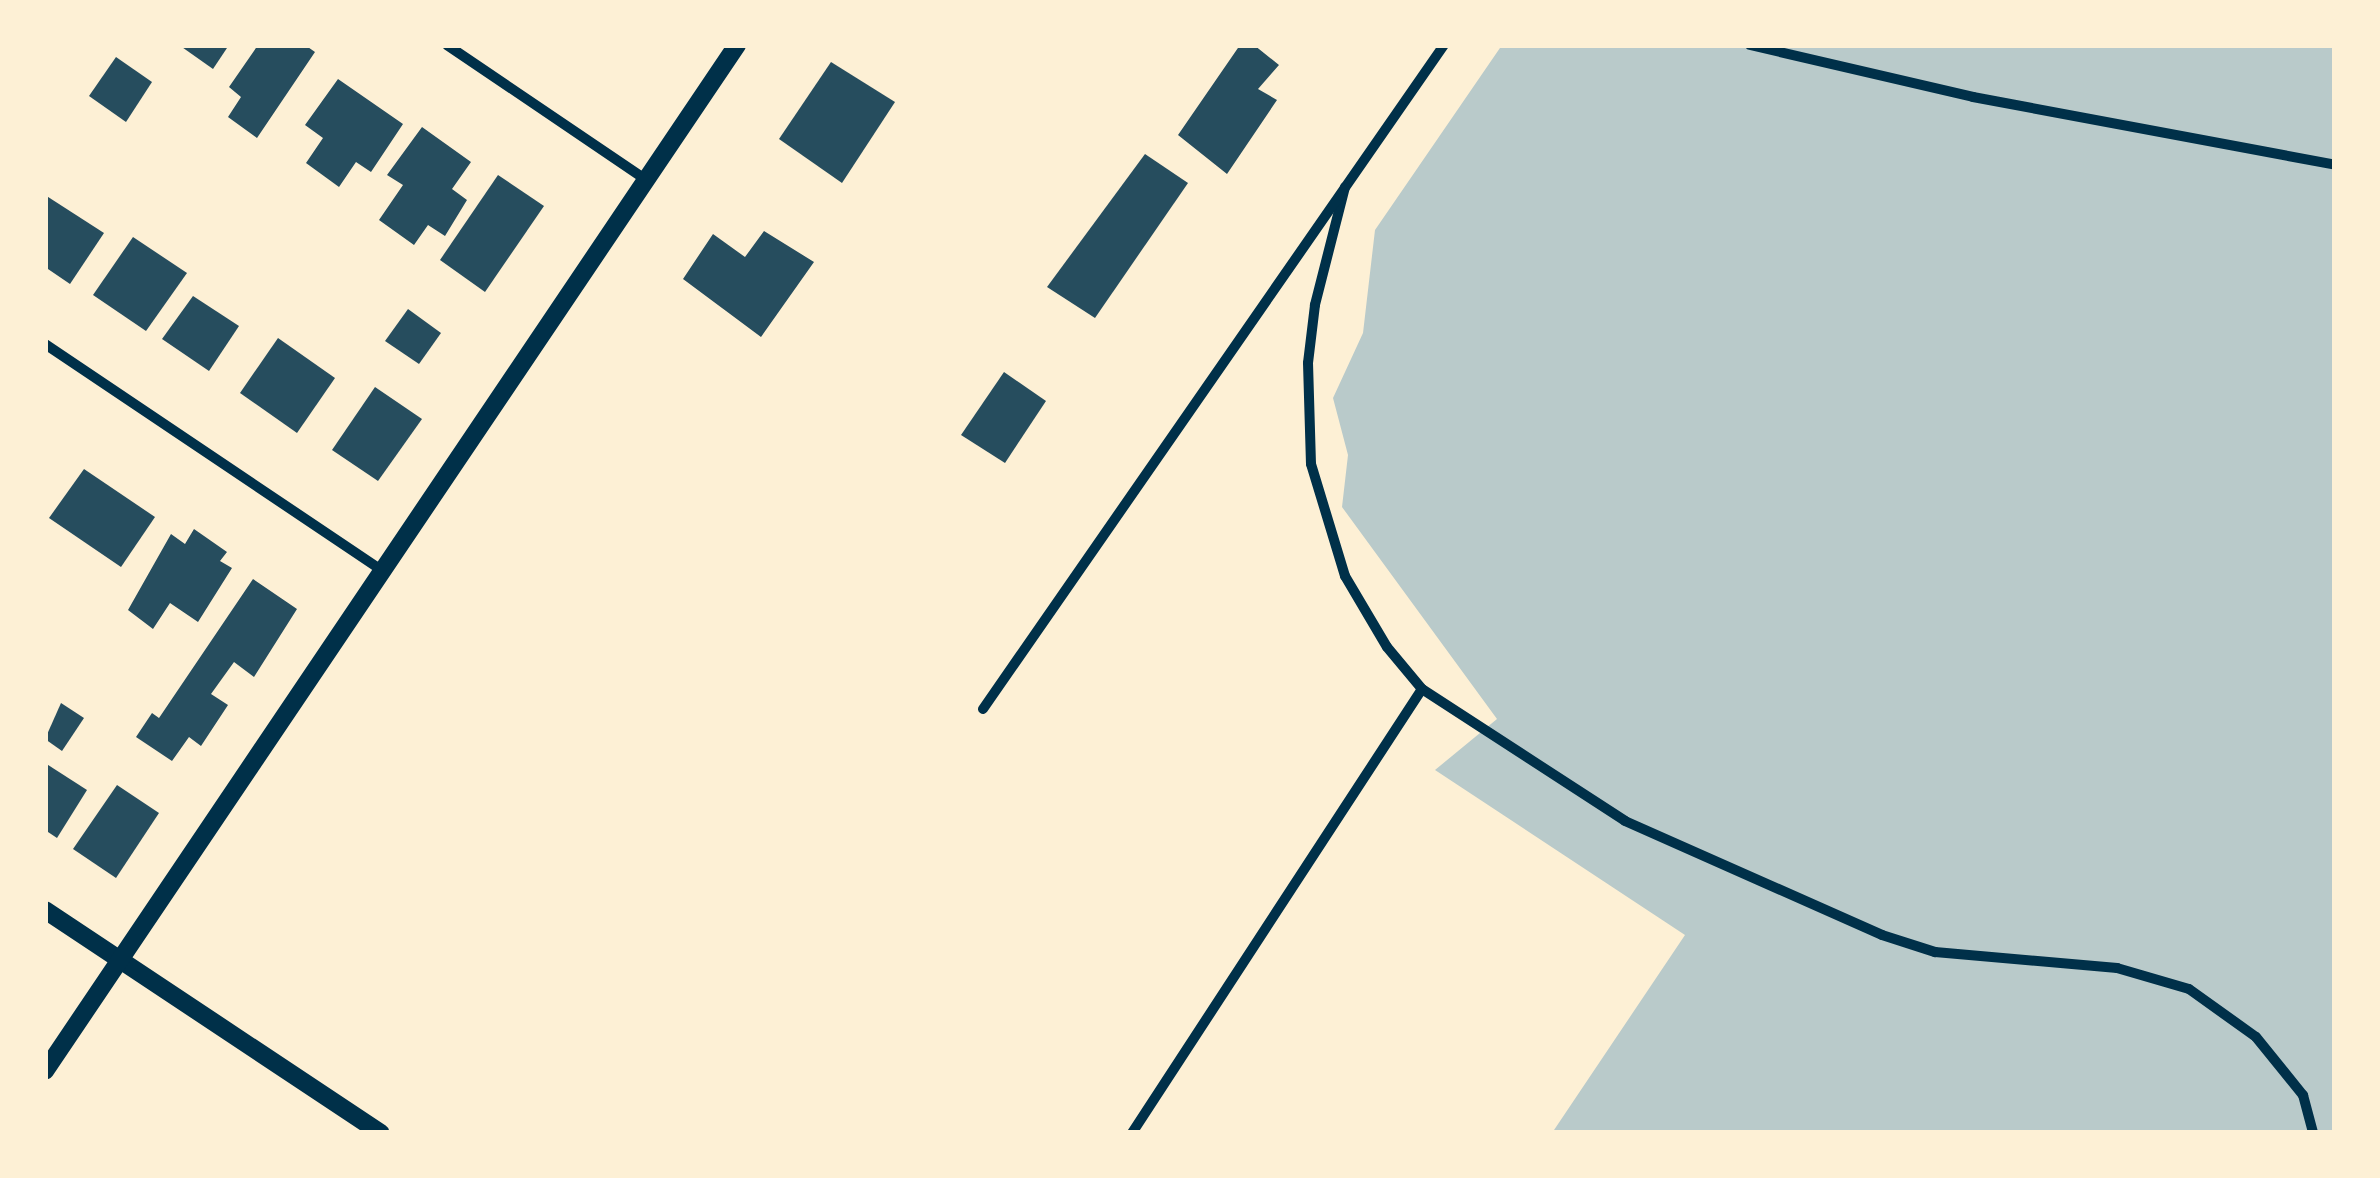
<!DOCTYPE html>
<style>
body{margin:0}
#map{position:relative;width:2380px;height:1178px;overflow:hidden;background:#fdf0d5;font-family:Roboto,sans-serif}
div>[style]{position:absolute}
.green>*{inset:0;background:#b9caca}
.building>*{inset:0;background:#264d5e}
.minor>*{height:10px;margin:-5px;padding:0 5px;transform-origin:5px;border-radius:5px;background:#003049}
.tertiary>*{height:18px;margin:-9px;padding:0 9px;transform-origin:9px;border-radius:9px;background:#003049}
span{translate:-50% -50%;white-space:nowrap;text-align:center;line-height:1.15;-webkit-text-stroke:10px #fdf0d5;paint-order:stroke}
.frame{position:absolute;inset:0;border:48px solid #fdf0d5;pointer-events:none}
</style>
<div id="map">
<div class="green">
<div style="clip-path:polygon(1502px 45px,2335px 45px,2335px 1133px,1552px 1133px,1685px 935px,1435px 770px,1497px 719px,1342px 507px,1348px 455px,1333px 398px,1363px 333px,1375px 230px)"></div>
</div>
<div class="building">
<div style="clip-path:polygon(179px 45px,229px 45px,213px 69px)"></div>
<div style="clip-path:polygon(258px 45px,305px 45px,315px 52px,257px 138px,228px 117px,241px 97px,229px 87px)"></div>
<div style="clip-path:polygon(1240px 45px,1254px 45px,1279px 65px,1258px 89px,1277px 100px,1227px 174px,1178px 135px)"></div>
<div style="clip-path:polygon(116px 57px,152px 82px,126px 122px,89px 96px)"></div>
<div style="clip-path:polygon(831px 62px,895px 102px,842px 183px,779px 139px)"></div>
<div style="clip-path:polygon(338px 79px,403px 124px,371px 172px,356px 162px,339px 187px,306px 163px,323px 138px,305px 125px)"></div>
<div style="clip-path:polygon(422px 127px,471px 162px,452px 189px,467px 200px,445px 236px,428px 225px,414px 245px,379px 220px,403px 185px,387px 175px)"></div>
<div style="clip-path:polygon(1145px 154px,1188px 183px,1095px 318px,1047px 287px)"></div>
<div style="clip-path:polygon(498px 175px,544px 206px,485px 292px,440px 260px)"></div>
<div style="clip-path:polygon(45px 195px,104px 233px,70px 284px,45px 267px)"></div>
<div style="clip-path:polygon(764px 231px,814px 262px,761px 337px,683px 279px,713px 234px,745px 257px)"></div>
<div style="clip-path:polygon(133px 237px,187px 273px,146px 331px,93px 295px)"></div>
<div style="clip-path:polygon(193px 296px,239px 326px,209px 371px,162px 339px)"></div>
<div style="clip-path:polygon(408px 309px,441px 333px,419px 364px,385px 341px)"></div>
<div style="clip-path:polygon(278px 338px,335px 378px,297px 433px,240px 393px)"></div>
<div style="clip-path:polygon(1004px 372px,1046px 401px,1005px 463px,961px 435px)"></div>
<div style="clip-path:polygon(375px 387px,422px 419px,378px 481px,332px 450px)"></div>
<div style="clip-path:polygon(84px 469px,155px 517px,121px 567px,49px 518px)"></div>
<div style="clip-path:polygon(194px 529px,227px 552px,220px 561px,232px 568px,198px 622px,170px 603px,153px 629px,128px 610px,171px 534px,185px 544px)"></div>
<div style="clip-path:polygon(253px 579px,297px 609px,254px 677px,234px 662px,211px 694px,228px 705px,201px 746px,189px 737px,172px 761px,136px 737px,152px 713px,159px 718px)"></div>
<div style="clip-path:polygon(61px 703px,84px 718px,62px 751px,45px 739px)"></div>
<div style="clip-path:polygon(45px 763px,87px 790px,57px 838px,45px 830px)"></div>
<div style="clip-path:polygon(117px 785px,159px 813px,116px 878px,73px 849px)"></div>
</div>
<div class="minor">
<div style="left:447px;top:45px;width:239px;rotate:34.1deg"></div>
<div style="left:1750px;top:45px;width:229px;rotate:13.1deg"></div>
<div style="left:1973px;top:97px;width:368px;rotate:10.6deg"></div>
<div style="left:1345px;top:187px;width:122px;rotate:104.3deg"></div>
<div style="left:1315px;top:305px;width:58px;rotate:96.9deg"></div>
<div style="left:1308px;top:363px;width:101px;rotate:88.3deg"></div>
<div style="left:1311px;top:464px;width:117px;rotate:73.1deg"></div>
<div style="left:1345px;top:576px;width:82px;rotate:59.4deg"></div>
<div style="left:1387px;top:647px;width:55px;rotate:50.2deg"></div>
<div style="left:1422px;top:689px;width:242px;rotate:33deg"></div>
<div style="left:1625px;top:821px;width:281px;rotate:23.9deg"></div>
<div style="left:1882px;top:935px;width:56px;rotate:17.8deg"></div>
<div style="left:1935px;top:952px;width:183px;rotate:5deg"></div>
<div style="left:2117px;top:968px;width:75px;rotate:16.3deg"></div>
<div style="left:2189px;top:989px;width:82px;rotate:35.6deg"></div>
<div style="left:2256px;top:1037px;width:75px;rotate:51deg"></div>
<div style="left:2303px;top:1095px;width:39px;rotate:75deg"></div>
<div style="left:45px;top:344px;width:405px;rotate:33.9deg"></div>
<div style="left:983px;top:709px;width:808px;rotate:-55.23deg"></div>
<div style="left:1132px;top:1133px;width:530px;rotate:-56.85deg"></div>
</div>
<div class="tertiary">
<div style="left:45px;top:910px;width:403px;rotate:33.6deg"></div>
<div style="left:45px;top:1071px;width:1238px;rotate:-56deg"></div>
</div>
<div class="frame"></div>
</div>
